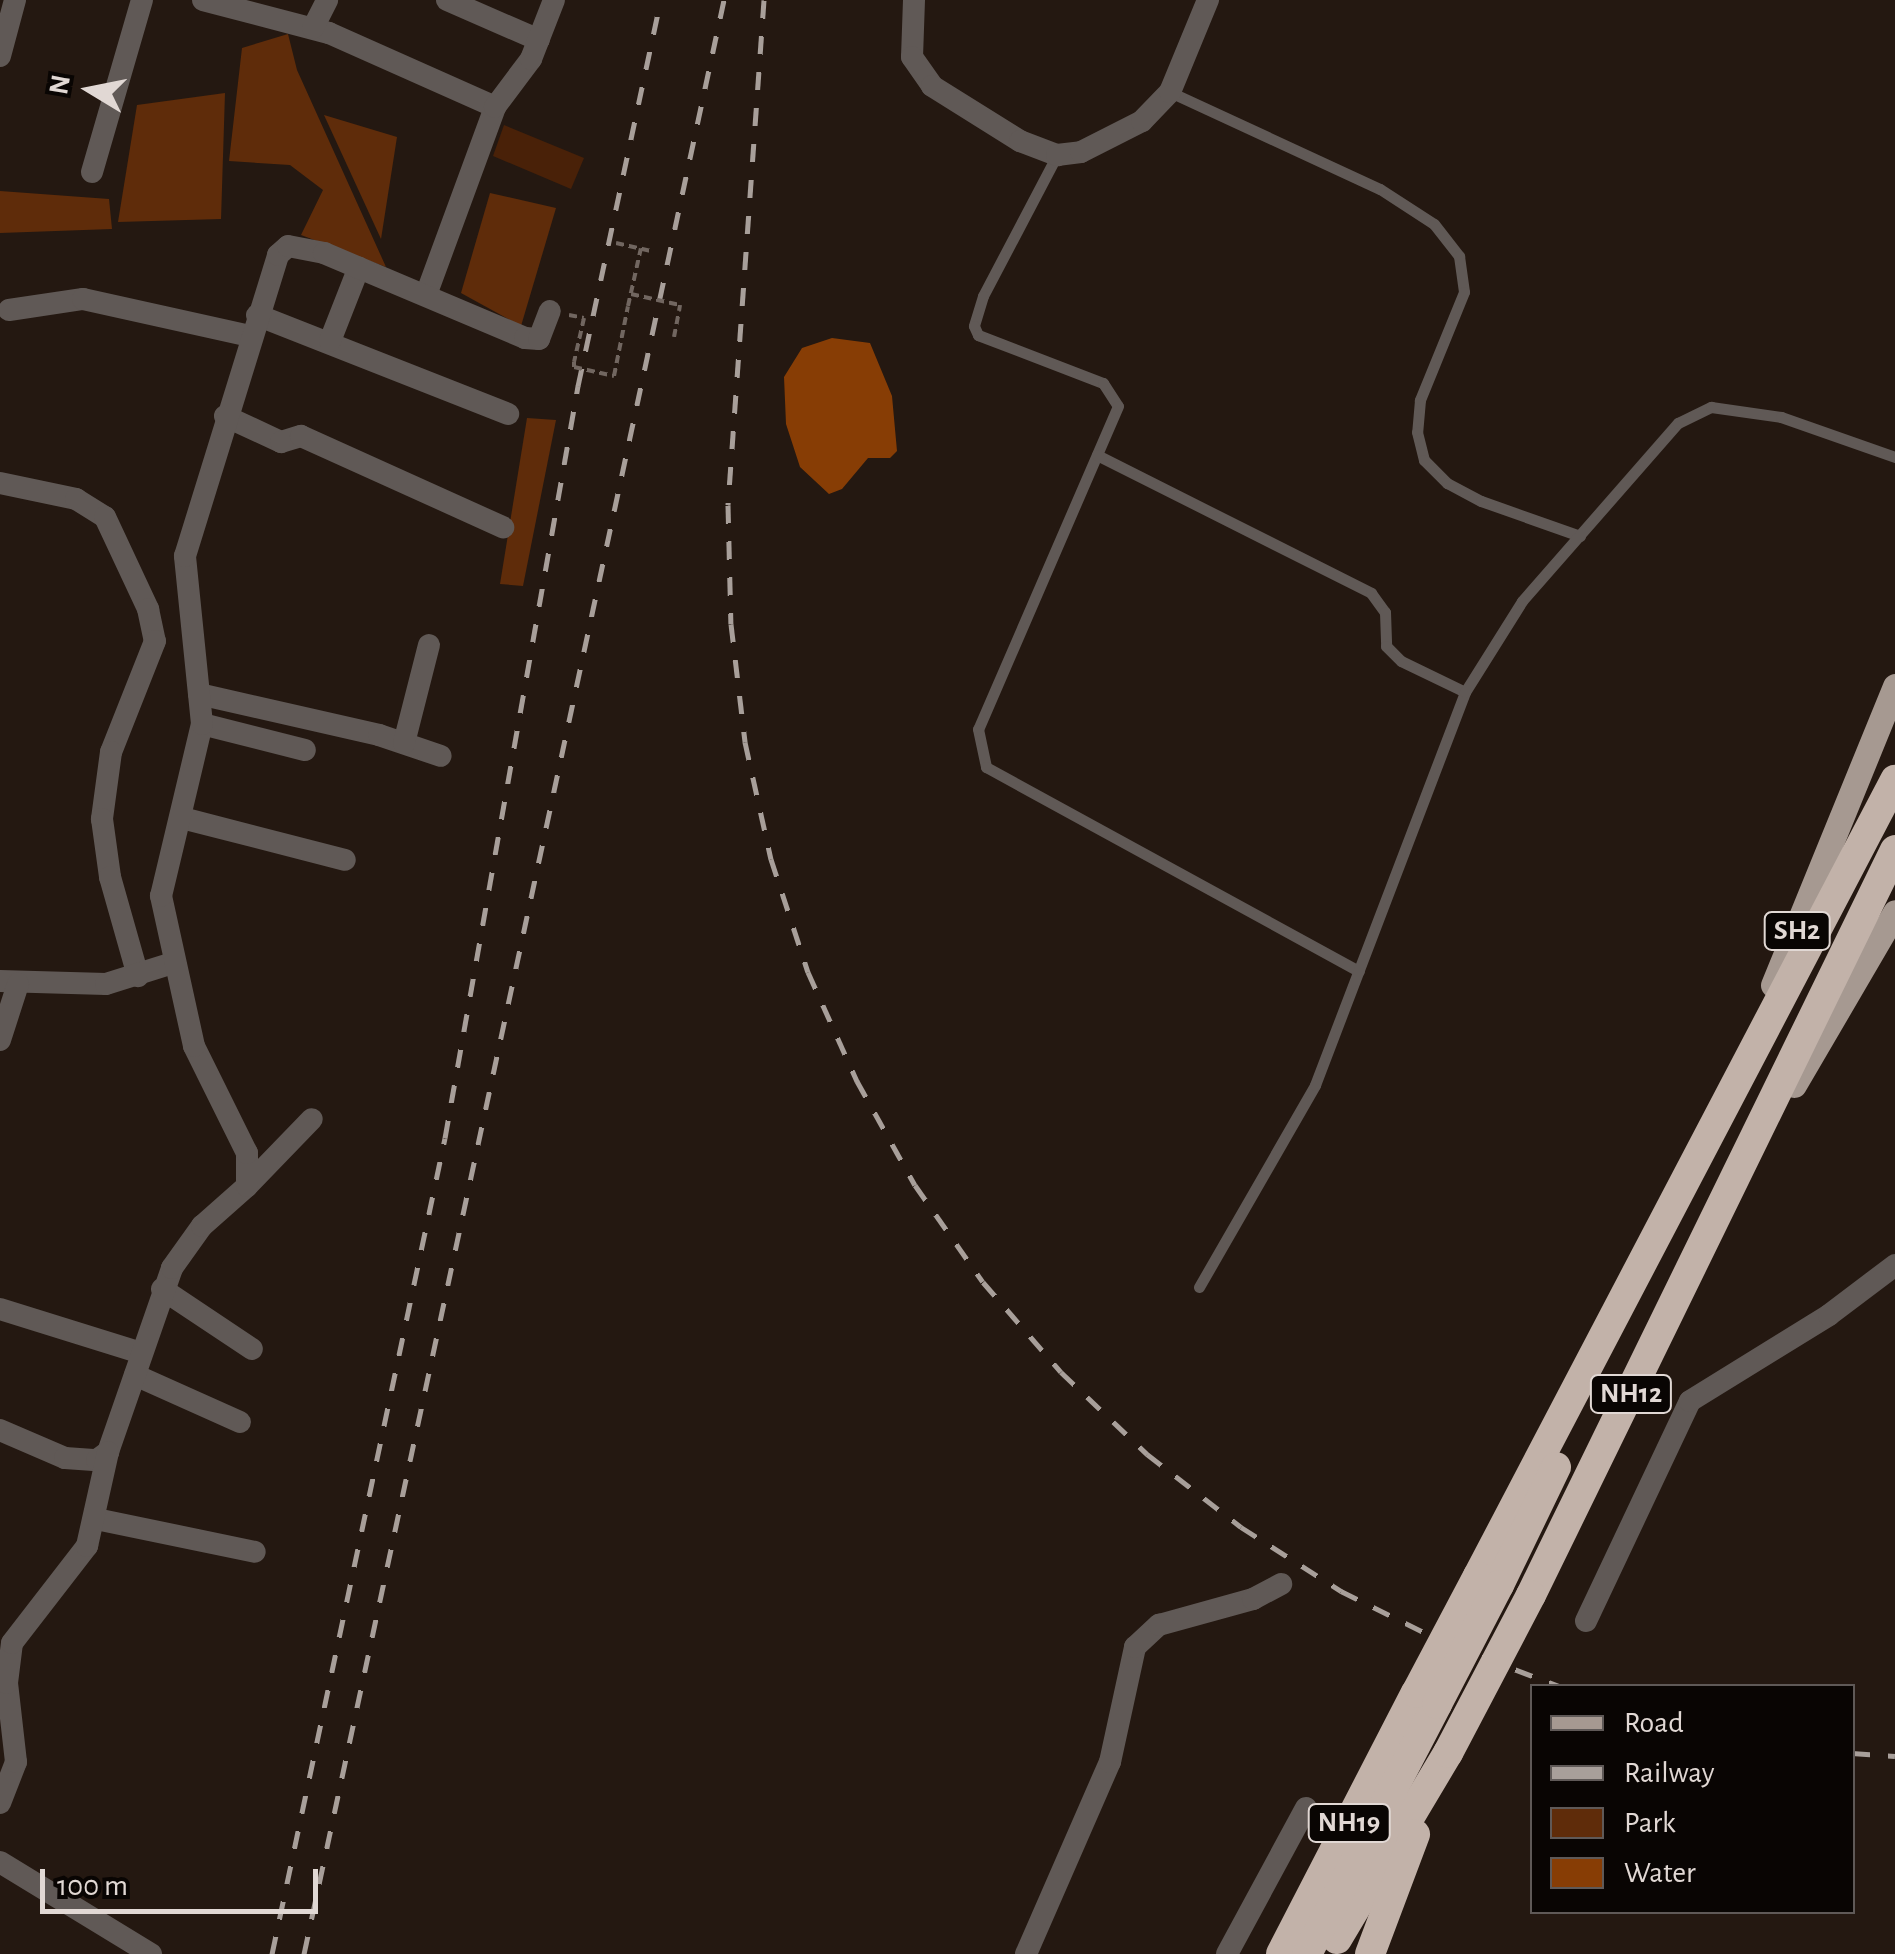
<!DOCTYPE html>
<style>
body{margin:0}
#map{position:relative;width:1895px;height:1954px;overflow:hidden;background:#241811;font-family:"Alegreya Sans",sans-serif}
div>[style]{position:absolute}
.green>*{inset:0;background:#5f2c0a}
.water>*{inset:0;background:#873d05}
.building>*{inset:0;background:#492108}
.path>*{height:4px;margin-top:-2px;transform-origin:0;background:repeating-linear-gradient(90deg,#716660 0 8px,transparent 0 13px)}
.lane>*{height:11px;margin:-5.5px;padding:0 5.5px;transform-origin:5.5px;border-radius:5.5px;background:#605956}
.street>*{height:22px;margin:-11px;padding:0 11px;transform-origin:11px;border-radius:11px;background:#605956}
.primary>*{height:25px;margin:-12.5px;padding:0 12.5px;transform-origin:12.5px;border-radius:12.5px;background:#a69991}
.highway>*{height:30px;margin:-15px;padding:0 15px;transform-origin:15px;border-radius:15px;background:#c2b2a9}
.rail>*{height:5px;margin-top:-2.5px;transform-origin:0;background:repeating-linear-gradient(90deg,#a89f9a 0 18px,transparent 0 36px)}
.path-bridge>*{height:4px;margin-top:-2px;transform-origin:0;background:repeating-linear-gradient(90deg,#716660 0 8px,transparent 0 13px)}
.highway-bridge>*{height:30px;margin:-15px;padding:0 15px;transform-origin:15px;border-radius:15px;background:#c2b2a9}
span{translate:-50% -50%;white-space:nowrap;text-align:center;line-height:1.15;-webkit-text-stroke:10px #090503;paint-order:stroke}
.shield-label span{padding:2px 8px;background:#090503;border:2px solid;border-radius:8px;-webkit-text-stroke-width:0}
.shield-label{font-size:28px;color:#e1d8d4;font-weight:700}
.legend{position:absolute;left:1530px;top:1684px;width:325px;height:230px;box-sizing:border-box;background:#090503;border:2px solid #5f5957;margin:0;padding:12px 18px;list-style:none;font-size:30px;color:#e1d8d4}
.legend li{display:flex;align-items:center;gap:20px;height:50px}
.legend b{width:50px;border:2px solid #5f5957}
.north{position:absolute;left:40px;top:40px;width:100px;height:100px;-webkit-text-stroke:8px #090503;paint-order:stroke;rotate:280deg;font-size:28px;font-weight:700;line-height:40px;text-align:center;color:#e1d8d4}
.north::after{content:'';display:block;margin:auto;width:35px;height:45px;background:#e1d8d4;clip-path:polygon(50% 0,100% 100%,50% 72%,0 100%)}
.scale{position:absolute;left:40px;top:1869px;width:278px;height:45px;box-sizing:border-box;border:5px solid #e1d8d4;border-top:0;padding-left:12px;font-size:30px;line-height:35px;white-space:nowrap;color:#e1d8d4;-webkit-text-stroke:8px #090503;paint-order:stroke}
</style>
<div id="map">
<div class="green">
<div style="clip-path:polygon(288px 34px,297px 70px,386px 267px,301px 235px,323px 190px,290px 165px,229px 161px,242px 48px)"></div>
<div style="clip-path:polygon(225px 93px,221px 219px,118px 222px,137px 105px)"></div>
<div style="clip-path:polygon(324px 115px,397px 137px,381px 239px)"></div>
<div style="clip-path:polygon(0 191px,109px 199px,112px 229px,0 233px)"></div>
<div style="clip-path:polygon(490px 193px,556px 208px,521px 326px,461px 293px)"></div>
<div style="clip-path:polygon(527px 418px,556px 420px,523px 586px,500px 584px)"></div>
</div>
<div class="water">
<div style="clip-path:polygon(832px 338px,870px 343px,892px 396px,897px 451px,890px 458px,868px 458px,842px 489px,829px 494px,800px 467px,786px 424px,784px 377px,802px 348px)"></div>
</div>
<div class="building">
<div style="clip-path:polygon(504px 125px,584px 158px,571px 189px,493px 156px)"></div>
</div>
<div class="path">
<div style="left:616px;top:243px;width:37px;rotate:13deg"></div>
<div style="left:628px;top:306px;width:59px;rotate:-77.4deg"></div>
<div style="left:569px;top:315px;width:15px;rotate:11deg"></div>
<div style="left:584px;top:318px;width:45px;rotate:102.8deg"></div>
<div style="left:674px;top:337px;width:26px;rotate:-79deg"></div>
</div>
<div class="lane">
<div style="left:1170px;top:92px;width:231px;rotate:24.8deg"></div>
<div style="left:1380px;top:189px;width:64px;rotate:32.9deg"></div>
<div style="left:1434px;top:224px;width:41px;rotate:52deg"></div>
<div style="left:1459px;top:256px;width:36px;rotate:82deg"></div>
<div style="left:1464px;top:292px;width:117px;rotate:112.2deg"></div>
<div style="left:1420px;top:400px;width:32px;rotate:95deg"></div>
<div style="left:1417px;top:432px;width:29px;rotate:76deg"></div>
<div style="left:1424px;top:460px;width:33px;rotate:45deg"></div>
<div style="left:1447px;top:483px;width:38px;rotate:28deg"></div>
<div style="left:1481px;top:501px;width:105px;rotate:19.5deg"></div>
<div style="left:1057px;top:155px;width:159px;rotate:117.7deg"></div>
<div style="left:983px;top:296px;width:31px;rotate:107deg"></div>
<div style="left:974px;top:326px;width:10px;rotate:66deg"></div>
<div style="left:978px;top:335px;width:134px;rotate:21deg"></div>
<div style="left:1103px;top:383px;width:27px;rotate:57deg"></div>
<div style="left:1118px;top:406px;width:352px;rotate:113.4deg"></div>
<div style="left:978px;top:729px;width:39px;rotate:78deg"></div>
<div style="left:986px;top:767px;width:425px;rotate:28.7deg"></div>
<div style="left:1097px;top:455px;width:307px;rotate:26.7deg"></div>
<div style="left:1371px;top:593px;width:24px;rotate:54deg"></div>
<div style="left:1385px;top:612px;width:34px;rotate:88deg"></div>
<div style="left:1386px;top:646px;width:21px;rotate:45deg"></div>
<div style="left:1401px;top:661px;width:71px;rotate:25.8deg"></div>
<div style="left:1199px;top:1287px;width:233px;rotate:-60.1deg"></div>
<div style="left:1315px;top:1085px;width:421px;rotate:-69.1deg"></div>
<div style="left:1465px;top:692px;width:107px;rotate:-57.9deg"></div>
<div style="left:1522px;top:601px;width:237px;rotate:-48.8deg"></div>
<div style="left:1678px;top:423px;width:37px;rotate:-26deg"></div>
<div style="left:1711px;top:407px;width:71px;rotate:8.1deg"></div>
<div style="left:1781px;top:417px;width:121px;rotate:19.3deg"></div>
</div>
<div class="street">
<div style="left:203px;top:0;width:130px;rotate:14.7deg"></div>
<div style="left:329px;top:33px;width:182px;rotate:24deg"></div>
<div style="left:447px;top:0;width:100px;rotate:23.5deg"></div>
<div style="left:914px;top:0;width:57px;rotate:92deg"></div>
<div style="left:912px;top:57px;width:35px;rotate:55deg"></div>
<div style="left:932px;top:86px;width:104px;rotate:32deg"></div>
<div style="left:1020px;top:141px;width:40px;rotate:21deg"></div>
<div style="left:1057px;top:155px;width:24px;rotate:-7deg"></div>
<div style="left:1081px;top:152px;width:68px;rotate:-26.9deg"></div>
<div style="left:1142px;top:121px;width:40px;rotate:-46deg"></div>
<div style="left:1170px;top:92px;width:100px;rotate:-67.6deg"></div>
<div style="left:313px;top:28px;width:31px;rotate:-63deg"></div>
<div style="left:0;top:56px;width:58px;rotate:-75deg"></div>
<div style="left:92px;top:172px;width:179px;rotate:-73.8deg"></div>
<div style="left:426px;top:295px;width:200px;rotate:-69.8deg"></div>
<div style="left:495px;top:107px;width:60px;rotate:-53.1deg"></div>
<div style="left:531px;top:59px;width:63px;rotate:-68.7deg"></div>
<div style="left:9px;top:310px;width:75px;rotate:-8.5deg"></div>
<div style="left:83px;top:299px;width:171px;rotate:12.5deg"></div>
<div style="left:257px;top:315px;width:270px;rotate:21.5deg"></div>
<div style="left:330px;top:341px;width:79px;rotate:-68.6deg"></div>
<div style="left:225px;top:416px;width:62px;rotate:24.9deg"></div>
<div style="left:281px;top:442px;width:21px;rotate:-17deg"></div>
<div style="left:301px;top:436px;width:222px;rotate:24.3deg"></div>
<div style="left:0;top:483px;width:78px;rotate:11.9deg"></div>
<div style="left:76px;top:499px;width:34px;rotate:32deg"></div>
<div style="left:105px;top:517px;width:102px;rotate:64.9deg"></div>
<div style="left:148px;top:609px;width:33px;rotate:78deg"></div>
<div style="left:155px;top:641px;width:119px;rotate:111.6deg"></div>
<div style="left:111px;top:752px;width:68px;rotate:97.7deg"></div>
<div style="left:102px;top:819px;width:59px;rotate:82.1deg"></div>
<div style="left:110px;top:877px;width:103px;rotate:74.2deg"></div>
<div style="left:199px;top:694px;width:185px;rotate:12.8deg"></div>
<div style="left:379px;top:735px;width:65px;rotate:18.7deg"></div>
<div style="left:202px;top:724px;width:106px;rotate:14.2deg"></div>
<div style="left:404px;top:743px;width:101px;rotate:-75.7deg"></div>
<div style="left:182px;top:818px;width:168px;rotate:14.4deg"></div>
<div style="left:0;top:981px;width:106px;rotate:1.6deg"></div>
<div style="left:106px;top:984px;width:70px;rotate:-17.4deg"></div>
<div style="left:0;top:1040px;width:59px;rotate:-72.2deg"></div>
<div style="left:247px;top:1186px;width:93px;rotate:-45.9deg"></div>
<div style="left:162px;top:1289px;width:108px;rotate:33.7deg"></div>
<div style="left:0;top:1309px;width:148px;rotate:17.3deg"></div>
<div style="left:135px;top:1375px;width:115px;rotate:24.1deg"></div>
<div style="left:0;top:1430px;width:71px;rotate:23.3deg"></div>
<div style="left:65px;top:1458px;width:32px;rotate:4deg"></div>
<div style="left:97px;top:1460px;width:14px;rotate:-36deg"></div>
<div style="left:108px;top:1452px;width:195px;rotate:-70.8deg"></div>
<div style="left:172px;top:1268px;width:52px;rotate:-54.5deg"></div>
<div style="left:202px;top:1226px;width:60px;rotate:-41.6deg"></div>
<div style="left:247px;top:1186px;width:33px;rotate:-90deg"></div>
<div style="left:247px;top:1153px;width:119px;rotate:-116.4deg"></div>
<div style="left:194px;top:1046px;width:154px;rotate:-102.4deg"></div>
<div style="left:161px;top:896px;width:177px;rotate:-76.6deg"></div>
<div style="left:202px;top:724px;width:169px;rotate:-95.8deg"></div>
<div style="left:185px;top:556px;width:315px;rotate:-72.8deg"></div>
<div style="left:278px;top:255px;width:13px;rotate:-42deg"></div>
<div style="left:288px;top:246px;width:37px;rotate:11deg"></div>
<div style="left:324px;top:253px;width:218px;rotate:22.9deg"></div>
<div style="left:525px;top:338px;width:14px;rotate:4deg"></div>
<div style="left:539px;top:339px;width:30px;rotate:-69deg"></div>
<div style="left:96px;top:1519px;width:162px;rotate:11.7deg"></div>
<div style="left:1586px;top:1621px;width:243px;rotate:-64.7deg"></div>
<div style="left:1690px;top:1401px;width:163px;rotate:-31.7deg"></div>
<div style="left:1829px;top:1315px;width:83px;rotate:-37.1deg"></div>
<div style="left:0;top:1803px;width:44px;rotate:-68.7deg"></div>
<div style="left:16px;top:1762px;width:80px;rotate:-96.5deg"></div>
<div style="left:7px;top:1683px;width:40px;rotate:-82.9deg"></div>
<div style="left:12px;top:1643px;width:123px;rotate:-52.3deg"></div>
<div style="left:87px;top:1546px;width:96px;rotate:-77.4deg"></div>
<div style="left:0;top:1862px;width:177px;rotate:31.4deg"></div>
<div style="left:1026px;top:1954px;width:210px;rotate:-66.4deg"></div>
<div style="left:1110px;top:1762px;width:118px;rotate:-77.7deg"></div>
<div style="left:1135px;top:1647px;width:33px;rotate:-43deg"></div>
<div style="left:1159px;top:1625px;width:98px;rotate:-15.5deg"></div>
<div style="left:1253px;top:1599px;width:32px;rotate:-28deg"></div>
<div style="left:1227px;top:1954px;width:166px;rotate:-61.6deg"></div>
</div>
<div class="primary">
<div style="left:1773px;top:985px;width:323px;rotate:-67.8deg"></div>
<div style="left:1794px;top:1085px;width:200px;rotate:-59.7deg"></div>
</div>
<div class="highway">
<div style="left:1478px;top:1576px;width:899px;rotate:-62.35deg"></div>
<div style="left:1499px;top:1585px;width:131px;rotate:-64.2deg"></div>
<div style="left:1531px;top:1595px;width:829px;rotate:-63.96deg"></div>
<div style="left:1337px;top:1939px;width:217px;rotate:-59.2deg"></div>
<div style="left:1281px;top:1954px;width:294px;rotate:-62.7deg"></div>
<div style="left:1307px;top:1954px;width:282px;rotate:-62.5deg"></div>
<div style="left:1370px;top:1954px;width:128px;rotate:-69.4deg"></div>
</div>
<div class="rail">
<div style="left:764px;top:0;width:506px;rotate:94.08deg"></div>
<div style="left:728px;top:505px;width:119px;rotate:88.6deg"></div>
<div style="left:731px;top:624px;width:119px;rotate:83.2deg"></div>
<div style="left:745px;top:742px;width:120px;rotate:77.5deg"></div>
<div style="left:771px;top:859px;width:119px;rotate:71.9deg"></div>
<div style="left:808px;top:972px;width:120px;rotate:65.8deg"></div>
<div style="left:857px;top:1081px;width:119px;rotate:60.9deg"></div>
<div style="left:915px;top:1185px;width:118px;rotate:55deg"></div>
<div style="left:983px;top:1282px;width:119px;rotate:49.1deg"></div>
<div style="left:1061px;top:1372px;width:119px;rotate:43.6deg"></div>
<div style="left:1147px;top:1454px;width:119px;rotate:37.8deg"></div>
<div style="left:1241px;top:1527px;width:119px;rotate:32.6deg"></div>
<div style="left:1341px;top:1591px;width:119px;rotate:26.4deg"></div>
<div style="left:1448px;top:1644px;width:119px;rotate:20.7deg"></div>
<div style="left:1852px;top:1753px;width:43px;rotate:4deg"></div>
<div style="left:272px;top:1954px;width:834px;rotate:-78.03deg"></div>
<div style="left:445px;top:1138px;width:764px;rotate:-79.97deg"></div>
<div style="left:578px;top:386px;width:395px;rotate:-77.9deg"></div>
<div style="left:304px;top:1954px;width:1999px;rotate:-77.87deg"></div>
</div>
<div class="path-bridge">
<div style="left:631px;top:294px;width:50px;rotate:12.7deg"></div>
<div style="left:680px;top:305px;width:6px;rotate:99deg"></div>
<div style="left:574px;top:362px;width:5px;rotate:90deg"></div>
<div style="left:574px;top:367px;width:41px;rotate:12.7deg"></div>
<div style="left:614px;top:376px;width:71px;rotate:-78.7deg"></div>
</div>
<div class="highway-bridge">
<div style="left:1416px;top:1693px;width:132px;rotate:-62.1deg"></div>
<div style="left:1437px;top:1704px;width:134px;rotate:-62.5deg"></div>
<div style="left:1448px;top:1753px;width:178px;rotate:-62.3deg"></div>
</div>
<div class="shield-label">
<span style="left:1797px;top:931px">SH2</span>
<span style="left:1631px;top:1394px">NH12</span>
<span style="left:1349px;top:1823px">NH19</span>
</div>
<ul class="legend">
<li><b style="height:12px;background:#a69991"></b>Road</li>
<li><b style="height:12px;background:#a89f9a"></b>Railway</li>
<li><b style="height:28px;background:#5f2c0a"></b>Park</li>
<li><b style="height:28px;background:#873d05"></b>Water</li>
</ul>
<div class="north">N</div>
<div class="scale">100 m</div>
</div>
